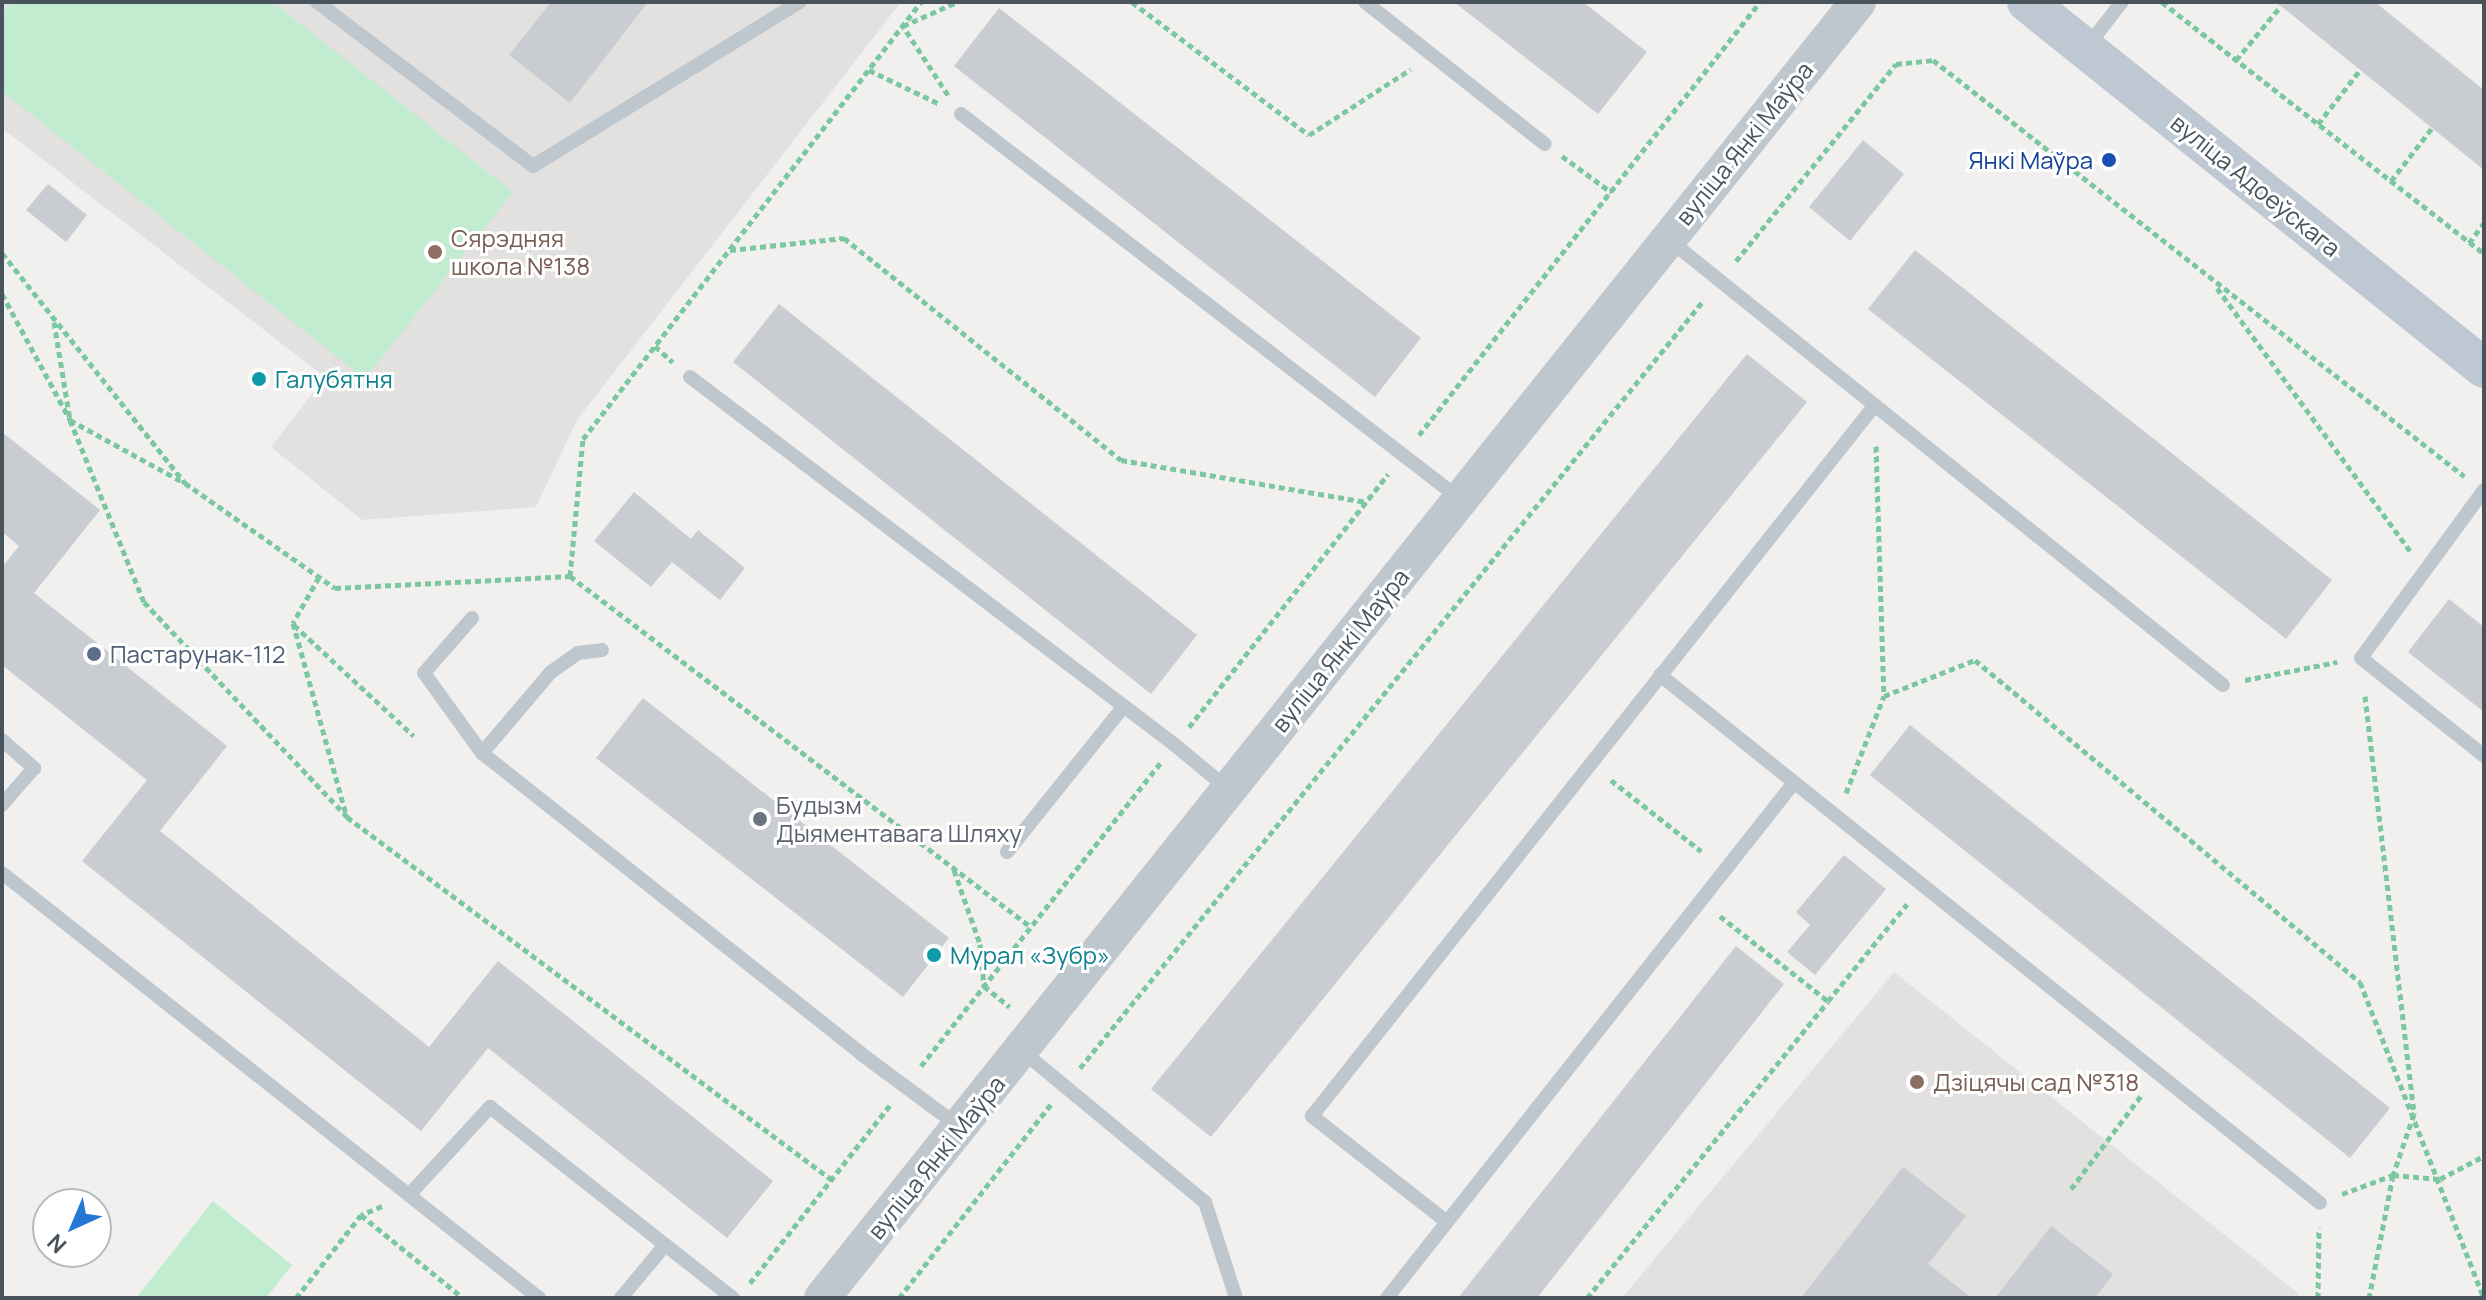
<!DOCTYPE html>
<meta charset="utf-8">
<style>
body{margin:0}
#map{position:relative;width:2486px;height:1300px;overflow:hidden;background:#f2efef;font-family:Manrope,sans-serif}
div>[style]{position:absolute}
.education>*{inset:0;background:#e3e0e0}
.green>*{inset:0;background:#c1ecd0}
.building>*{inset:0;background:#c9ccd1}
.path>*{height:5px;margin-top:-2.5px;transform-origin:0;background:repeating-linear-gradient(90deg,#7bc8a0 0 6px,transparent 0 10px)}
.service>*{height:14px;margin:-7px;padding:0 7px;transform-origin:7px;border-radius:7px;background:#bec7cd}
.tertiary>*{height:36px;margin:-18px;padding:0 18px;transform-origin:18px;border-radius:18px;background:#bec7cd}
.secondary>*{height:40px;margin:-20px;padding:0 20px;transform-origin:20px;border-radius:20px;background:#bec8d2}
.dots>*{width:22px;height:22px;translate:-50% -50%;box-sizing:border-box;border:4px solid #fff;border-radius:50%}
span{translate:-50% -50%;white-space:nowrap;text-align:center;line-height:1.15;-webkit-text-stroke:6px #fff;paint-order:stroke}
.street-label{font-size:24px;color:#48535b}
.transit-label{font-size:24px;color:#164399}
.right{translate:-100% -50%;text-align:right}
.education-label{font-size:24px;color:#785e54}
.left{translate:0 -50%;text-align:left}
.culture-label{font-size:24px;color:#0d838f}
.service-label{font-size:24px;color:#4e5e75}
.worship-label{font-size:24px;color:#5b616d}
.frame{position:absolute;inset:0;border:4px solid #48535b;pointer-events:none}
.north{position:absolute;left:32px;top:1188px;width:80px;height:80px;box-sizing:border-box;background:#fff;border:2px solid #b6babd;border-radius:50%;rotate:224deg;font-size:22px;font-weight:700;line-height:32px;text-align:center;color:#48535b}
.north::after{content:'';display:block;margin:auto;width:28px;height:36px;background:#2577d6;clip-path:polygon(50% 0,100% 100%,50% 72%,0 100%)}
</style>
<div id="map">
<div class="education">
<div style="clip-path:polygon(2px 2px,901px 2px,577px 420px,536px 507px,362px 520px,271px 447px,325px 377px,2px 128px)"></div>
<div style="clip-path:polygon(1894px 972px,2299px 1294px,2296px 1298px,1622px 1298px)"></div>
</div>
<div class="green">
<div style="clip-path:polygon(11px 2px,273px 2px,513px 192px,365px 379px,2px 91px,2px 13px)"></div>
<div style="clip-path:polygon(213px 1201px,292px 1265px,266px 1298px,136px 1298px)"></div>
</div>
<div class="building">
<div style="clip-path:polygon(551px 2px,648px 2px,570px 103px,509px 55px)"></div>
<div style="clip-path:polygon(1454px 2px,1583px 2px,1647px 52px,1598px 114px)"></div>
<div style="clip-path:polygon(2276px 2px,2375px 2px,2484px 90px,2484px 170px)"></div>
<div style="clip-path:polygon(999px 8px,1421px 338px,1375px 397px,954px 66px)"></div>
<div style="clip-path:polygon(1863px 140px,1904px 174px,1850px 241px,1809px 207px)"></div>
<div style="clip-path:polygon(48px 184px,87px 215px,66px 242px,26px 210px)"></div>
<div style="clip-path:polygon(1915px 250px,2332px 580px,2286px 639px,1868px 309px)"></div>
<div style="clip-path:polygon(779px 304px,1197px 635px,1151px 694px,733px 362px)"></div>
<div style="clip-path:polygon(1747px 354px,1807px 402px,1211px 1137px,1151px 1089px)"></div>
<div style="clip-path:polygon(2px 432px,100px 510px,34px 593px,227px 746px,160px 831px,429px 1047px,498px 961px,773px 1181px,727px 1238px,488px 1048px,421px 1131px,82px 861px,147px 780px,2px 665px,2px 567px,19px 546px,2px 532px)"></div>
<div style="clip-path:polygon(634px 492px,691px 539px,698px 530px,745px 568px,720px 600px,672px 562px,651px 587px,594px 541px)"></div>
<div style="clip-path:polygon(2449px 599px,2484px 627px,2484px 712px,2408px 652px)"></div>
<div style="clip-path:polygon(643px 698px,949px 938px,903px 997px,596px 758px)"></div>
<div style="clip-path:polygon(1910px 725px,2390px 1108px,2350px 1158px,1870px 775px)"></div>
<div style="clip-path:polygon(1844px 855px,1886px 889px,1815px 975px,1787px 952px,1810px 925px,1796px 912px)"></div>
<div style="clip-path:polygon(1736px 946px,1784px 984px,1537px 1298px,1458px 1298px)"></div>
<div style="clip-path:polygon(1903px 1167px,1966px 1216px,1928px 1264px,1972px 1298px,1801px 1298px)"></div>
<div style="clip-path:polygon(2051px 1226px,2113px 1274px,2095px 1298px,1995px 1298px)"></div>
</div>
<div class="path">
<div style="left:1132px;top:2px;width:221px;rotate:36.9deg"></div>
<div style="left:1309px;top:135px;width:121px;rotate:-32.9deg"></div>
<div style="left:2162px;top:2px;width:409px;rotate:38deg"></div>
<div style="left:2236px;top:60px;width:70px;rotate:-50.2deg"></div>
<div style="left:869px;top:70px;width:79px;rotate:25.6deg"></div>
<div style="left:948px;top:95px;width:82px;rotate:-123.1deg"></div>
<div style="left:903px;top:26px;width:59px;rotate:-24deg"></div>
<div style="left:2318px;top:124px;width:68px;rotate:-52.1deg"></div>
<div style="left:1562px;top:156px;width:61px;rotate:36.3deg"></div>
<div style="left:2391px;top:181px;width:67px;rotate:-52.3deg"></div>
<div style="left:2469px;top:243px;width:25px;rotate:-53deg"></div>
<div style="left:730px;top:250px;width:115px;rotate:-6deg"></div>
<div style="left:844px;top:238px;width:355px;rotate:38.7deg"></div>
<div style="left:1121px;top:460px;width:249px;rotate:9.7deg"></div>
<div style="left:2px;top:253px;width:294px;rotate:51.5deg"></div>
<div style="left:185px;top:483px;width:183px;rotate:35deg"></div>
<div style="left:335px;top:588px;width:235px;rotate:-2.9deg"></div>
<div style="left:570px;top:576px;width:579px;rotate:37.29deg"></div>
<div style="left:1736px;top:261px;width:254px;rotate:-50.9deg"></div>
<div style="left:1896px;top:64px;width:37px;rotate:-6deg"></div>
<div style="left:1933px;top:60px;width:675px;rotate:38.08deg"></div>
<div style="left:2217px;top:288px;width:326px;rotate:53.7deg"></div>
<div style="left:2px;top:294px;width:143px;rotate:61.6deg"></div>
<div style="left:70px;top:420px;width:196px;rotate:67.9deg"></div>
<div style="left:144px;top:602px;width:296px;rotate:46.6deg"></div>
<div style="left:347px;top:817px;width:606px;rotate:36.81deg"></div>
<div style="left:54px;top:322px;width:99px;rotate:80.7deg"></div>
<div style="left:70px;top:420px;width:127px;rotate:28.8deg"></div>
<div style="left:655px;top:346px;width:24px;rotate:42deg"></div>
<div style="left:1419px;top:435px;width:551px;rotate:-51.78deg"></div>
<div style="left:1876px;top:446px;width:250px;rotate:88.2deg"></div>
<div style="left:570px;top:576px;width:138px;rotate:-84.6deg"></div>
<div style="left:583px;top:439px;width:552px;rotate:-52.28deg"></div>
<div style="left:319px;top:577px;width:53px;rotate:119.5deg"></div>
<div style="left:293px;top:623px;width:198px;rotate:74.5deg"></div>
<div style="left:294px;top:625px;width:163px;rotate:42.8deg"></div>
<div style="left:2245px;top:680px;width:94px;rotate:-11.1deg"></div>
<div style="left:2365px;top:696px;width:421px;rotate:83.3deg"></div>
<div style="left:2414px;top:1114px;width:65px;rotate:109deg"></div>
<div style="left:2393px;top:1175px;width:125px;rotate:101deg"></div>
<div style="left:1189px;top:727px;width:322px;rotate:-51.8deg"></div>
<div style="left:1611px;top:780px;width:115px;rotate:38.3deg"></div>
<div style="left:1846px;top:793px;width:104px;rotate:-68.6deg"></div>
<div style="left:1884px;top:696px;width:98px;rotate:-21.6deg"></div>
<div style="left:1975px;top:660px;width:502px;rotate:39.91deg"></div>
<div style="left:2360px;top:982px;width:339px;rotate:68.6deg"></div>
<div style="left:954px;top:870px;width:78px;rotate:70.6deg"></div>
<div style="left:980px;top:944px;width:42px;rotate:84.6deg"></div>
<div style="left:984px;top:986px;width:33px;rotate:39deg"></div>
<div style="left:1720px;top:916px;width:137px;rotate:38.2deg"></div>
<div style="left:1828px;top:1001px;width:125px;rotate:-50.8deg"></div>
<div style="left:921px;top:1066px;width:386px;rotate:-51.7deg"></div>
<div style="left:1080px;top:1068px;width:990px;rotate:-50.91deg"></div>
<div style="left:2071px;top:1189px;width:120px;rotate:-53.1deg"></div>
<div style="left:2342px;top:1194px;width:54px;rotate:-20.4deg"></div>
<div style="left:2393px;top:1175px;width:47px;rotate:4.9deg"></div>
<div style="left:2440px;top:1179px;width:50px;rotate:-27.6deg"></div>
<div style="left:382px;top:1206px;width:23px;rotate:157deg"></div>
<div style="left:361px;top:1215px;width:132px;rotate:39.1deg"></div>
<div style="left:750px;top:1283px;width:226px;rotate:-51.8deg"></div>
<div style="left:296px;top:1298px;width:105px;rotate:-51.9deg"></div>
<div style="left:899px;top:1298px;width:246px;rotate:-51.9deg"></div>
<div style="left:1587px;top:1298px;width:382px;rotate:-50.9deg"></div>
<div style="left:2318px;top:1298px;width:70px;rotate:-89.2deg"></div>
</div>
<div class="service">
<div style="left:317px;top:2px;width:271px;rotate:37.2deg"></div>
<div style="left:533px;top:166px;width:313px;rotate:-31.6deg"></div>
<div style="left:1365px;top:2px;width:229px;rotate:38.3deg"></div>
<div style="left:2086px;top:48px;width:58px;rotate:-52deg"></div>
<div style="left:961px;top:114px;width:630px;rotate:37.65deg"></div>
<div style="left:1668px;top:239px;width:712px;rotate:38.79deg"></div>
<div style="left:690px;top:377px;width:609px;rotate:37.19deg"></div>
<div style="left:1175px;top:745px;width:69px;rotate:39.7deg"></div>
<div style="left:2484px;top:490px;width:208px;rotate:126.2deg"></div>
<div style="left:2361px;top:658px;width:157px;rotate:38.5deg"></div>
<div style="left:472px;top:618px;width:73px;rotate:131.1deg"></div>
<div style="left:424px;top:673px;width:99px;rotate:54.1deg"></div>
<div style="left:482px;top:753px;width:483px;rotate:38.4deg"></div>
<div style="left:860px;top:1053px;width:124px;rotate:36.5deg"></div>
<div style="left:1660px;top:675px;width:845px;rotate:38.66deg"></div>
<div style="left:2px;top:740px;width:43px;rotate:41.2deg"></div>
<div style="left:34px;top:768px;width:49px;rotate:130.9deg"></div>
<div style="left:482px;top:753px;width:106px;rotate:-49.6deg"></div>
<div style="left:551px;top:672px;width:33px;rotate:-35deg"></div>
<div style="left:578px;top:653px;width:24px;rotate:-7deg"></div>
<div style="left:1007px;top:852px;width:187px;rotate:-51.3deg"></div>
<div style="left:2px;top:873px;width:685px;rotate:38.36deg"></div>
<div style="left:1021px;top:1050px;width:239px;rotate:39.6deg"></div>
<div style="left:1205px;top:1202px;width:101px;rotate:72.1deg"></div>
<div style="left:409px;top:1195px;width:120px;rotate:-47.4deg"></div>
<div style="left:490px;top:1107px;width:309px;rotate:38.2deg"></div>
<div style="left:1447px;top:1222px;width:172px;rotate:-141.9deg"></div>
<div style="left:1312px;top:1116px;width:907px;rotate:-51.63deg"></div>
<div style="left:621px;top:1298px;width:69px;rotate:-50.3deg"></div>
<div style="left:1387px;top:1298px;width:655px;rotate:-51.7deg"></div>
</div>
<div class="tertiary">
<div style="left:822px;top:1298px;width:1659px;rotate:-51.36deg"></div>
</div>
<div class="secondary">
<div style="left:2027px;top:2px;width:585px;rotate:38.69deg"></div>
</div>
<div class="dots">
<div style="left:2109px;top:160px;background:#1a4fb4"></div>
<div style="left:435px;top:252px;background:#8d6e63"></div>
<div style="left:259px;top:379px;background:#0f9aa8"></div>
<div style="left:94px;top:654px;background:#5c6f8a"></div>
<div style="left:760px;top:819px;background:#6b7280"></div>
<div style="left:934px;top:955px;background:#0f9aa8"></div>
<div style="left:1917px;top:1082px;background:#8d6e63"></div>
</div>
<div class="street-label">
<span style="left:1744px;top:143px;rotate:-51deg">вуліца Янкі Маўра</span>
<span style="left:2256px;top:185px;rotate:39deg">вуліца Адоеўскага</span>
<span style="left:1340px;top:650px;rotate:-51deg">вуліца Янкі Маўра</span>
<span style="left:936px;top:1157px;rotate:-51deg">вуліца Янкі Маўра</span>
</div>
<div class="transit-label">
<span class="right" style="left:2093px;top:160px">Янкі Маўра</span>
</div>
<div class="education-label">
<span class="left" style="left:451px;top:252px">Сярэдняя<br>школа №138</span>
<span class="left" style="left:1933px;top:1082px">Дзіцячы сад №318</span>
</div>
<div class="culture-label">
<span class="left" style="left:275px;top:379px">Галубятня</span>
<span class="left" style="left:950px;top:955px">Мурал «Зубр»</span>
</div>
<div class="service-label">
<span class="left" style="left:110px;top:654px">Пастарунак-112</span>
</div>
<div class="worship-label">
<span class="left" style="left:776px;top:819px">Будызм<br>Дыяментавага Шляху</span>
</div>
<div class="frame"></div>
<div class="north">N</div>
</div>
